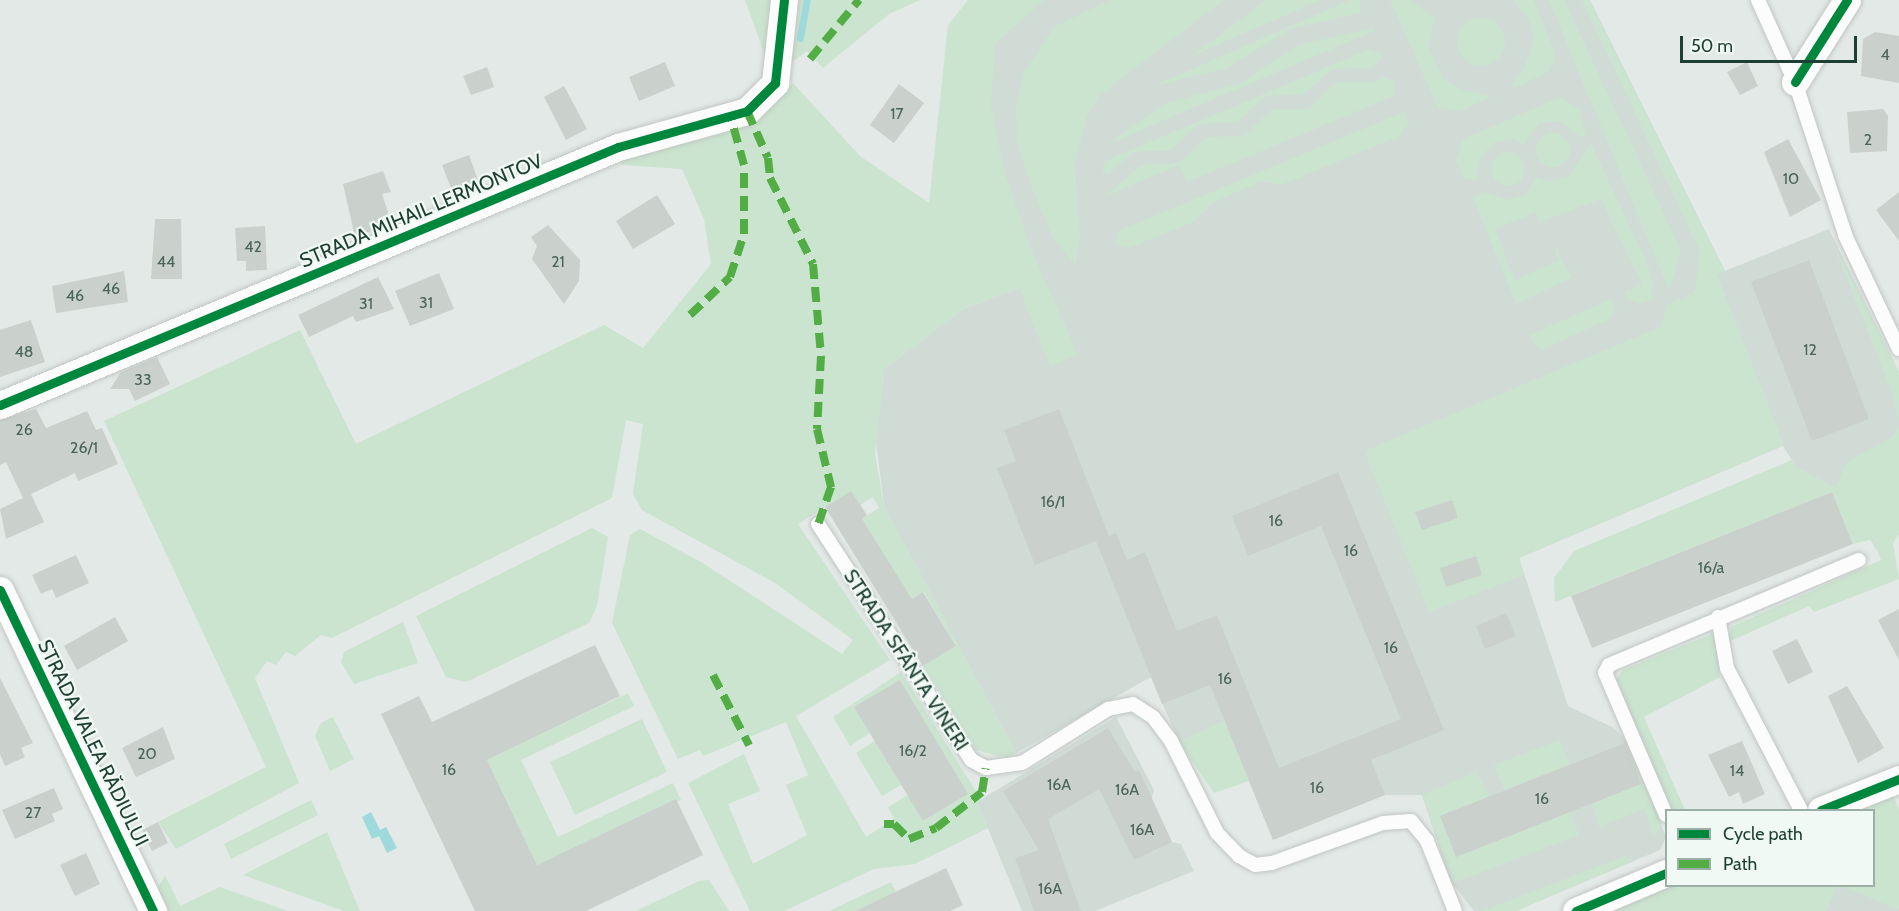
<!DOCTYPE html>
<meta charset="utf-8">
<style>
body{margin:0}
#map{position:relative;width:1899px;height:911px;overflow:hidden;background:#e3e9e6;font-family:Cabin,sans-serif}
div>[style]{position:absolute}
.built>*{inset:0;background:#d0dbd5}
.green>*{inset:0;background:#cae4cf}
.round{border-radius:50%}
.water>*{inset:0;background:#9ed9dc}
.stream>*{height:7px;margin:-3.5px;padding:0 3.5px;transform-origin:3.5px;border-radius:3.5px;background:#9ed9dc}
.building>*{inset:0;background:#cad1cd}
.roads{filter:drop-shadow(0 0 2px #c0c6c3) drop-shadow(0 0 2px #c0c6c3)}
.service>*{height:14px;margin:-7px;padding:0 7px;transform-origin:7px;border-radius:7px;background:#fbfcfb}
.minor>*{height:27px;margin:-13.5px;padding:0 13.5px;transform-origin:13.5px;border-radius:13.5px;background:#fbfcfb}
.quiet>*{height:8px;margin-top:-4px;transform-origin:0;background:repeating-linear-gradient(90deg,#52ad45 0 15px,transparent 0 23px)}
.cycleway>*{height:9px;margin:-4.5px;padding:0 4.5px;transform-origin:4.5px;border-radius:4.5px;background:#00873e}
span{translate:-50% -50%;white-space:nowrap;text-align:center;line-height:1.15;-webkit-text-stroke:4.5px #f0f9f4;paint-order:stroke}
.number-label{font-size:16px;color:#4a645a}
.number-label span{-webkit-text-stroke-width:0}
.street-label{font-size:20px;color:#1e3f33}
.legend{position:absolute;left:1665px;top:809px;width:210px;height:78px;box-sizing:border-box;background:#f0f9f4;border:2px solid #9cafa7;margin:0;padding:8px 10px;list-style:none;font-size:18px;color:#1e3f33}
.legend li{display:flex;align-items:center;gap:12px;height:30px}
.legend b{width:30px;border:2px solid #9cafa7}
.scale{position:absolute;left:1680px;top:36px;width:177px;height:27px;box-sizing:border-box;border:3px solid #1e3f33;border-top:0;padding-left:8px;font-size:18px;line-height:21px;white-space:nowrap;color:#1e3f33;-webkit-text-stroke:4px #f0f9f4;paint-order:stroke}
</style>
<div id="map">
<div class="built">
<div style="clip-path:polygon(1031px 0,1590px 0,1725px 271px,1829px 229px,1899px 372px,1899px 534px,1876px 549px,1842px 491px,1797px 468px,1783px 446px,1519px 558px,1568px 706px,1614px 728px,1628px 742px,1666px 837px,1660px 850px,1516px 911px,1474px 911px,1450px 880px,1422px 795px,1385px 795px,1273px 840px,1225px 721px,1179px 742px,1151px 677px,1016px 753px,884px 506px,875px 433px,885px 368px,963px 309px,1019px 288px,972px 49px)"></div>
<div style="clip-path:polygon(1116px 717px,1154px 790px,1151px 800px,1171px 842px,1181px 844px,1194px 871px,1095px 911px,1022px 911px,977px 802px)"></div>
<div style="clip-path:polygon(1899px 816px,1899px 911px,1709px 911px,1760px 886px,1874px 886px)"></div>
</div>
<div class="green">
<div style="clip-path:polygon(745px 0,776px 0,768px 64px)"></div>
<div style="clip-path:polygon(793px 0,920px 0,889px 14px,823px 68px,807px 51px,788px 65px)"></div>
<div style="clip-path:polygon(968px 0,1044px 0,995px 44px,991px 105px,1004px 170px,1032px 251px,1078px 355px,1050px 366px,1019px 288px,963px 309px,885px 368px,875px 454px,884px 506px,1016px 753px,1006px 758px,976px 750px,923px 666px,956px 646px,924px 592px,912px 599px,858px 521px,879px 508px,873px 497px,860px 505px,851px 491px,798px 524px,890px 660px,796px 716px,866px 837px,894px 819px,888px 807px,908px 795px,923px 821px,968px 794px,870px 733px,850px 746px,833px 717px,901px 672px,981px 799px,977px 802px,988px 828px,915px 864px,874px 869px,784px 911px,750px 911px,688px 783px,744px 754px,760px 791px,728px 804px,753px 864px,807px 835px,786px 785px,808px 775px,786px 722px,703px 756px,700px 750px,678px 759px,612px 623px,630px 535px,640px 529px,701px 562px,842px 654px,853px 640px,775px 583px,642px 510px,633px 494px,643px 424px,626px 420px,612px 498px,332px 638px,321px 635px,295px 656px,286px 652px,276px 665px,267px 661px,255px 678px,299px 783px,176px 849px,158px 822px,266px 767px,104px 421px,300px 330px,356px 444px,604px 325px,643px 348px,711px 264px,704px 219px,682px 169px,622px 165px,618px 159px,722px 134px,750px 121px,793px 83px,860px 156px,929px 203px,948px 25px)"></div>
<div style="clip-path:polygon(1110px 0,1224px 0,1101px 94px,1087px 116px,1075px 163px,1080px 235px,1076px 266px,1053px 238px,1032px 188px,1017px 143px,1016px 106px,1024px 72px,1054px 27px)"></div>
<div style="clip-path:polygon(1266px 0,1320px 0,1192px 56px)"></div>
<div style="clip-path:polygon(1350px 0,1360px 0,1360px 13px,1290px 29px,1228px 68px,1153px 86px)"></div>
<div style="clip-path:polygon(1390px 0,1410px 0,1434px 18px,1429px 49px,1445px 80px,1462px 90px,1493px 96px,1460px 111px,1438px 108px)"></div>
<div style="clip-path:polygon(1513px 0,1534px 0,1555px 54px,1550px 71px,1515px 88px,1511px 84px,1524px 69px,1534px 38px,1529px 20px)"></div>
<div style="clip-path:polygon(1549px 0,1564px 0,1681px 250px,1669px 291px)"></div>
<div style="clip-path:polygon(1582px 0,1590px 0,1725px 271px,1717px 275px,1784px 445px,1519px 558px,1524px 575px,1429px 612px,1366px 455px,1369px 449px,1660px 327px,1668px 305px,1694px 292px,1696px 283px,1700px 252px)"></div>
<div class="round" style="left:1457px;top:18px;width:48px;height:48px"></div>
<div style="clip-path:polygon(1373px 28px,1374px 31px,1108px 144px,1166px 103px,1240px 83px,1298px 45px)"></div>
<div style="clip-path:polygon(1370px 49px,1383px 57px,1371px 68px,1332px 69px,1304px 94px,1266px 96px,1238px 122px,1199px 124px,1171px 150px,1132px 152px,1108px 175px,1102px 172px,1105px 161px)"></div>
<div style="clip-path:polygon(1383px 77px,1394px 81px,1394px 96px,1187px 182px,1179px 165px,1106px 196px,1141px 165px,1179px 163px,1206px 137px,1244px 136px,1272px 109px,1309px 109px,1337px 82px,1375px 82px)"></div>
<div style="clip-path:polygon(1561px 97px,1579px 109px,1586px 135px,1581px 137px,1559px 121px,1540px 123px,1524px 144px,1511px 139px,1493px 143px,1480px 158px,1477px 179px,1464px 179px,1456px 161px,1463px 139px)"></div>
<div style="clip-path:polygon(1404px 112px,1409px 123px,1399px 136px,1281px 185px,1261px 181px,1212px 203px,1193px 222px,1129px 248px,1115px 244px,1118px 231px)"></div>
<div class="round" style="left:1536px;top:133px;width:34px;height:34px"></div>
<div style="clip-path:polygon(1591px 144px,1645px 258px,1654px 285px,1651px 300px,1638px 304px,1626px 297px,1625px 292px,1642px 284px,1601px 199px,1540px 222px,1536px 212px,1495px 229px,1515px 280px,1558px 261px,1553px 242px,1571px 278px,1516px 304px,1473px 198px,1484px 192px,1510px 200px,1526px 194px,1537px 177px,1548px 181px,1568px 177px)"></div>
<div class="round" style="left:1491px;top:152px;width:34px;height:34px"></div>
<div style="clip-path:polygon(1833px 243px,1899px 372px,1899px 421px,1891px 390px)"></div>
<div style="clip-path:polygon(1611px 299px,1615px 311px,1609px 319px,1543px 349px,1535px 346px,1530px 335px)"></div>
<div style="clip-path:polygon(1899px 425px,1899px 534px,1893px 543px,1899px 579px,1814px 612px,1809px 606px,1728px 642px,1731px 627px,1881px 560px,1873px 539px,1853px 544px,1832px 492px,1555px 602px,1554px 578px,1574px 551px,1792px 460px,1797px 468px,1835px 487px,1847px 462px,1892px 437px)"></div>
<div style="clip-path:polygon(592px 528px,608px 537px,597px 606px,589px 623px,466px 682px,446px 677px,416px 616px)"></div>
<div style="clip-path:polygon(403px 622px,418px 663px,354px 684px,341px 662px,344px 652px)"></div>
<div style="clip-path:polygon(1714px 633px,1720px 677px,1644px 717px,1685px 810px,1671px 810px,1616px 679px,1623px 670px)"></div>
<div style="clip-path:polygon(628px 693px,634px 706px,521px 760px,558px 837px,673px 783px,681px 800px,537px 865px,487px 760px)"></div>
<div style="clip-path:polygon(333px 717px,354px 759px,330px 771px,315px 736px,321px 723px)"></div>
<div style="clip-path:polygon(642px 719px,667px 772px,575px 815px,550px 762px)"></div>
<div style="clip-path:polygon(1225px 720px,1249px 781px,1214px 793px,1179px 742px)"></div>
<div style="clip-path:polygon(1560px 740px,1570px 765px,1504px 790px,1494px 765px)"></div>
<div style="clip-path:polygon(875px 741px,901px 785px,882px 796px,856px 753px)"></div>
<div style="clip-path:polygon(1628px 742px,1662px 824px,1654px 836px,1644px 809px,1599px 827px,1591px 804px,1641px 784px)"></div>
<div style="clip-path:polygon(1476px 772px,1490px 796px,1440px 816px,1456px 857px,1570px 812px,1579px 835px,1453px 883px,1422px 795px)"></div>
<div style="clip-path:polygon(1892px 794px,1899px 809px,1899px 910px,1843px 886px,1874px 886px,1874px 810px,1849px 810px)"></div>
<div style="clip-path:polygon(311px 800px,318px 815px,231px 859px,224px 844px)"></div>
<div style="clip-path:polygon(327px 832px,360px 911px,344px 911px,243px 875px)"></div>
<div style="clip-path:polygon(1625px 856px,1632px 861px,1516px 911px,1482px 911px)"></div>
<div style="clip-path:polygon(165px 875px,180px 906px,220px 887px,288px 911px,166px 911px,157px 889px)"></div>
<div style="clip-path:polygon(709px 880px,729px 911px,636px 911px,699px 881px)"></div>
<div style="clip-path:polygon(891px 882px,896px 892px,855px 911px,829px 911px)"></div>
<div style="clip-path:polygon(1666px 886px,1838px 886px,1826px 911px,1595px 911px)"></div>
</div>
<div class="water">
<div style="clip-path:polygon(371px 812px,380px 830px,386px 827px,397px 848px,387px 853px,379px 836px,372px 839px,362px 817px)"></div>
</div>
<div class="stream">
<div style="left:800px;top:38px;width:39px;rotate:-80deg"></div>
</div>
<div class="building">
<div style="clip-path:polygon(1875px 32px,1899px 36px,1899px 83px,1861px 76px,1863px 39px)"></div>
<div style="clip-path:polygon(665px 62px,675px 86px,639px 101px,629px 77px)"></div>
<div style="clip-path:polygon(1747px 62px,1758px 86px,1740px 95px,1727px 72px)"></div>
<div style="clip-path:polygon(487px 67px,494px 87px,471px 95px,463px 76px)"></div>
<div style="clip-path:polygon(899px 84px,924px 103px,894px 143px,870px 125px)"></div>
<div style="clip-path:polygon(564px 86px,587px 129px,566px 140px,544px 97px)"></div>
<div style="clip-path:polygon(1883px 109px,1888px 116px,1887px 151px,1850px 153px,1847px 112px)"></div>
<div style="clip-path:polygon(1788px 139px,1821px 200px,1790px 217px,1764px 152px)"></div>
<div style="clip-path:polygon(469px 155px,480px 186px,454px 196px,442px 165px)"></div>
<div style="clip-path:polygon(383px 171px,391px 192px,382px 194px,392px 224px,355px 237px,343px 184px)"></div>
<div style="clip-path:polygon(1899px 192px,1899px 241px,1876px 210px)"></div>
<div style="clip-path:polygon(657px 195px,675px 224px,633px 249px,616px 221px)"></div>
<div style="clip-path:polygon(155px 219px,181px 219px,182px 279px,151px 279px)"></div>
<div style="clip-path:polygon(548px 225px,580px 260px,579px 281px,564px 304px,532px 259px,537px 246px,531px 237px)"></div>
<div style="clip-path:polygon(265px 226px,267px 270px,246px 271px,246px 261px,237px 261px,235px 228px)"></div>
<div style="clip-path:polygon(1809px 260px,1869px 419px,1812px 441px,1751px 282px)"></div>
<div style="clip-path:polygon(124px 271px,128px 302px,56px 313px,52px 286px)"></div>
<div style="clip-path:polygon(439px 273px,454px 309px,410px 326px,395px 291px)"></div>
<div style="clip-path:polygon(378px 277px,394px 309px,356px 322px,353px 316px,309px 337px,298px 315px)"></div>
<div style="clip-path:polygon(31px 320px,45px 362px,0 377px,0 330px)"></div>
<div style="clip-path:polygon(157px 357px,170px 384px,135px 401px,129px 389px,110px 389px,121px 372px)"></div>
<div style="clip-path:polygon(36px 409px,46px 428px,87px 411px,96px 430px,102px 428px,118px 464px,78px 481px,75px 473px,23px 498px,6px 462px,0 465px,0 420px)"></div>
<div style="clip-path:polygon(1059px 409px,1109px 536px,1116px 533px,1127px 560px,1145px 552px,1177px 631px,1217px 615px,1279px 768px,1401px 719px,1321px 526px,1248px 556px,1232px 516px,1338px 472px,1444px 730px,1371px 760px,1385px 795px,1273px 840px,1210px 685px,1162px 704px,1096px 541px,1106px 537px,1035px 565px,997px 468px,1016px 461px,1004px 430px)"></div>
<div style="clip-path:polygon(851px 491px,867px 515px,862px 519px,912px 599px,923px 592px,956px 646px,923px 666px,825px 507px)"></div>
<div style="clip-path:polygon(1832px 492px,1853px 544px,1592px 648px,1571px 596px)"></div>
<div style="clip-path:polygon(31px 494px,44px 522px,6px 539px,0 509px)"></div>
<div style="clip-path:polygon(1452px 500px,1458px 518px,1422px 530px,1415px 512px)"></div>
<div style="clip-path:polygon(76px 555px,89px 583px,56px 598px,52px 589px,41px 594px,32px 575px)"></div>
<div style="clip-path:polygon(1476px 556px,1482px 575px,1446px 587px,1440px 568px)"></div>
<div style="clip-path:polygon(1899px 609px,1899px 660px,1878px 620px)"></div>
<div style="clip-path:polygon(1506px 613px,1516px 636px,1485px 649px,1476px 626px)"></div>
<div style="clip-path:polygon(115px 617px,128px 641px,77px 670px,64px 646px)"></div>
<div style="clip-path:polygon(1797px 639px,1813px 672px,1788px 684px,1772px 651px)"></div>
<div style="clip-path:polygon(595px 645px,620px 696px,487px 760px,537px 865px,676px 799px,703px 855px,586px 911px,475px 911px,381px 714px,419px 696px,432px 722px)"></div>
<div style="clip-path:polygon(0 678px,33px 743px,21px 748px,25px 757px,5px 766px,0 754px)"></div>
<div style="clip-path:polygon(900px 680px,968px 794px,923px 821px,854px 707px)"></div>
<div style="clip-path:polygon(1847px 686px,1884px 748px,1858px 763px,1828px 696px)"></div>
<div style="clip-path:polygon(163px 727px,175px 759px,136px 777px,122px 748px)"></div>
<div style="clip-path:polygon(1108px 728px,1135px 772px,1139px 770px,1172px 842px,1134px 860px,1099px 789px,1048px 819px,1081px 911px,1034px 911px,1015px 858px,1039px 850px,1003px 791px)"></div>
<div style="clip-path:polygon(1742px 741px,1765px 794px,1743px 804px,1739px 792px,1729px 797px,1708px 755px)"></div>
<div style="clip-path:polygon(1625px 743px,1641px 784px,1456px 857px,1440px 816px)"></div>
<div style="clip-path:polygon(54px 788px,63px 809px,52px 814px,55px 821px,15px 839px,2px 810px)"></div>
<div style="clip-path:polygon(158px 822px,168px 843px,152px 851px,142px 830px)"></div>
<div style="clip-path:polygon(86px 853px,100px 884px,75px 896px,60px 865px)"></div>
<div style="clip-path:polygon(946px 868px,963px 905px,950px 911px,855px 911px)"></div>
</div>
<div class="roads">
<div class="service">
<div style="left:1758px;top:0;width:90px;rotate:65.7deg"></div>
<div style="left:1795px;top:82px;width:163px;rotate:71.8deg"></div>
<div style="left:1846px;top:237px;width:124px;rotate:64.7deg"></div>
<div style="left:818px;top:524px;width:281px;rotate:57deg"></div>
<div style="left:971px;top:760px;width:17px;rotate:28deg"></div>
<div style="left:986px;top:768px;width:36px;rotate:-8deg"></div>
<div style="left:1022px;top:763px;width:102px;rotate:-32.1deg"></div>
<div style="left:1108px;top:709px;width:25px;rotate:-11deg"></div>
<div style="left:1133px;top:704px;width:24px;rotate:33deg"></div>
<div style="left:1153px;top:717px;width:30px;rotate:53deg"></div>
<div style="left:1171px;top:741px;width:103px;rotate:63.4deg"></div>
<div style="left:1217px;top:833px;width:32px;rotate:46deg"></div>
<div style="left:1239px;top:856px;width:18px;rotate:29deg"></div>
<div style="left:1255px;top:865px;width:17px;rotate:-7deg"></div>
<div style="left:1272px;top:863px;width:118px;rotate:-19.8deg"></div>
<div style="left:1383px;top:823px;width:28px;rotate:-4deg"></div>
<div style="left:1411px;top:821px;width:26px;rotate:51deg"></div>
<div style="left:1427px;top:841px;width:75px;rotate:68.2deg"></div>
<div style="left:1718px;top:617px;width:52px;rotate:80deg"></div>
<div style="left:1727px;top:668px;width:160px;rotate:62.5deg"></div>
<div style="left:1666px;top:815px;width:155px;rotate:-113.2deg"></div>
<div style="left:1605px;top:673px;width:9px;rotate:-63deg"></div>
<div style="left:1609px;top:665px;width:271px;rotate:-22.8deg"></div>
</div>
<div class="minor">
<div style="left:1795px;top:82px;width:97px;rotate:-57.6deg"></div>
<div style="left:0;top:405px;width:670px;rotate:-22.66deg"></div>
<div style="left:618px;top:147px;width:134px;rotate:-15.6deg"></div>
<div style="left:747px;top:111px;width:40px;rotate:-45deg"></div>
<div style="left:775px;top:83px;width:83px;rotate:-83.8deg"></div>
<div style="left:0;top:590px;width:356px;rotate:64.5deg"></div>
<div style="left:1821px;top:810px;width:84px;rotate:-21.7deg"></div>
<div style="left:1576px;top:911px;width:98px;rotate:-22.9deg"></div>
</div>
</div>
<div class="quiet">
<div style="left:810px;top:59px;width:77px;rotate:-50.3deg"></div>
<div style="left:747px;top:111px;width:51px;rotate:65.9deg"></div>
<div style="left:768px;top:158px;width:20px;rotate:84deg"></div>
<div style="left:770px;top:178px;width:96px;rotate:63.4deg"></div>
<div style="left:813px;top:264px;width:92px;rotate:85deg"></div>
<div style="left:821px;top:356px;width:73px;rotate:93.1deg"></div>
<div style="left:817px;top:429px;width:60px;rotate:76.4deg"></div>
<div style="left:831px;top:487px;width:39px;rotate:109deg"></div>
<div style="left:690px;top:315px;width:55px;rotate:-43.5deg"></div>
<div style="left:730px;top:277px;width:45px;rotate:-72deg"></div>
<div style="left:744px;top:234px;width:69px;rotate:-90deg"></div>
<div style="left:744px;top:165px;width:49px;rotate:-105.5deg"></div>
<div style="left:713px;top:675px;width:79px;rotate:62.8deg"></div>
<div style="left:884px;top:824px;width:10px"></div>
<div style="left:894px;top:824px;width:21px;rotate:45deg"></div>
<div style="left:909px;top:839px;width:29px;rotate:-22deg"></div>
<div style="left:936px;top:828px;width:58px;rotate:-38deg"></div>
<div style="left:982px;top:792px;width:24px;rotate:-81deg"></div>
</div>
<div class="cycleway">
<div style="left:1795px;top:82px;width:97px;rotate:-57.6deg"></div>
<div style="left:0;top:405px;width:670px;rotate:-22.66deg"></div>
<div style="left:618px;top:147px;width:134px;rotate:-15.6deg"></div>
<div style="left:747px;top:111px;width:40px;rotate:-45deg"></div>
<div style="left:775px;top:83px;width:83px;rotate:-83.8deg"></div>
<div style="left:0;top:590px;width:356px;rotate:64.5deg"></div>
<div style="left:1821px;top:810px;width:84px;rotate:-21.7deg"></div>
<div style="left:1576px;top:911px;width:98px;rotate:-22.9deg"></div>
</div>
<div class="number-label">
<span style="left:1885px;top:55px">4</span>
<span style="left:897px;top:114px">17</span>
<span style="left:1868px;top:140px">2</span>
<span style="left:1791px;top:179px">10</span>
<span style="left:253px;top:247px">42</span>
<span style="left:166px;top:262px">44</span>
<span style="left:558px;top:262px">21</span>
<span style="left:111px;top:289px">46</span>
<span style="left:75px;top:296px">46</span>
<span style="left:426px;top:303px">31</span>
<span style="left:366px;top:304px">31</span>
<span style="left:1810px;top:350px">12</span>
<span style="left:24px;top:352px">48</span>
<span style="left:143px;top:380px">33</span>
<span style="left:24px;top:430px">26</span>
<span style="left:84px;top:448px">26/1</span>
<span style="left:1053px;top:502px">16/1</span>
<span style="left:1276px;top:521px">16</span>
<span style="left:1351px;top:551px">16</span>
<span style="left:1711px;top:568px">16/a</span>
<span style="left:1391px;top:648px">16</span>
<span style="left:1225px;top:679px">16</span>
<span style="left:913px;top:751px">16/2</span>
<span style="left:147px;top:754px">20</span>
<span style="left:449px;top:770px">16</span>
<span style="left:1737px;top:771px">14</span>
<span style="left:1059px;top:785px">16A</span>
<span style="left:1317px;top:788px">16</span>
<span style="left:1127px;top:790px">16A</span>
<span style="left:1542px;top:799px">16</span>
<span style="left:33px;top:813px">27</span>
<span style="left:1142px;top:830px">16A</span>
<span style="left:1050px;top:889px">16A</span>
</div>
<div class="street-label">
<span style="left:421px;top:211px;rotate:-23deg">STRADA MIHAIL LERMONTOV</span>
<span style="left:906px;top:660px;rotate:57deg">STRADA SFÂNTA VINERI</span>
<span style="left:93px;top:743px;rotate:64deg">STRADA VALEA RĂDIULUI</span>
</div>
<ul class="legend">
<li><b style="height:8px;background:#00873e"></b>Cycle path</li>
<li><b style="height:8px;background:#52ad45"></b>Path</li>
</ul>
<div class="scale">50 m</div>
</div>
